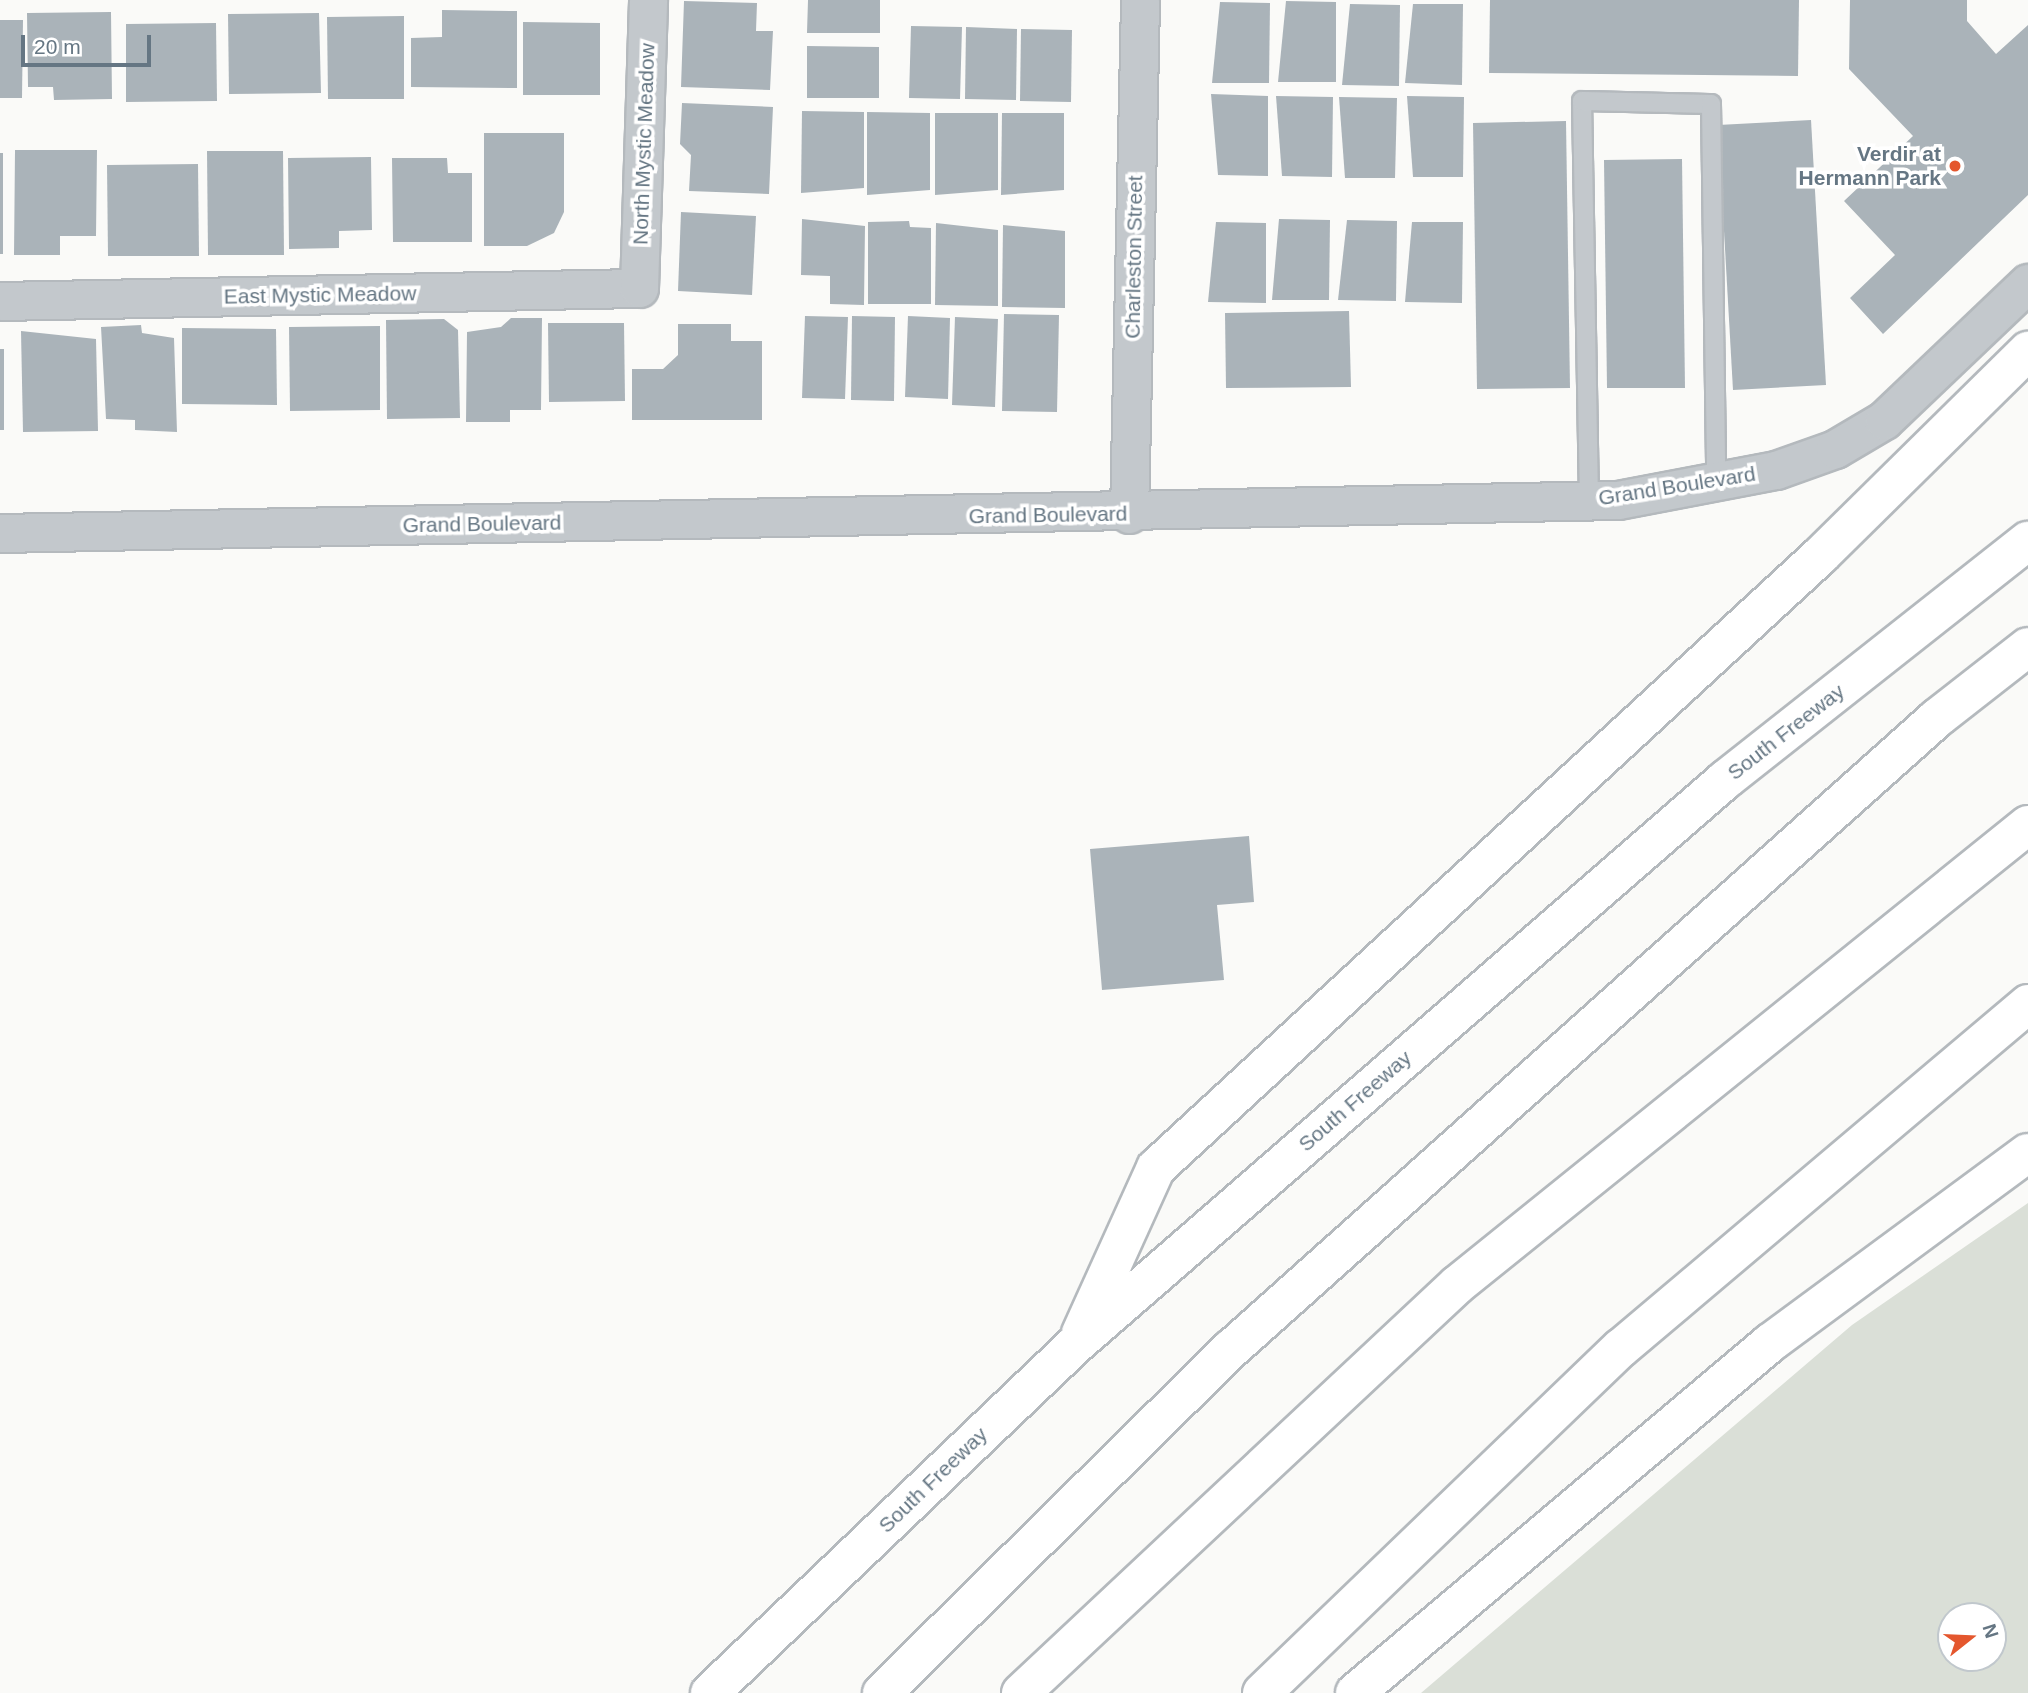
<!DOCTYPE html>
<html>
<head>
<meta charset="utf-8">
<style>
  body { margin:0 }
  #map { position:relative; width:2028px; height:1693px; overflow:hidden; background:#fafaf8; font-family:Arial,sans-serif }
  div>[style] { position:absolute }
  .green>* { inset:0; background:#dadfd7 }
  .building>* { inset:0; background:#aab3b9 }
  .roads { filter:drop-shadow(2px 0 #b4b9bd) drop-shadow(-2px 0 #b4b9bd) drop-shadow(0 2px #b4b9bd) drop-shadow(0 -2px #b4b9bd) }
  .lane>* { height:18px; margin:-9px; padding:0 9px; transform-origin:9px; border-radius:9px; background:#c3c8cc }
  .street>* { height:37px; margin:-18.5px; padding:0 18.5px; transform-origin:18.5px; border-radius:18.5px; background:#c3c8cc }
  .highway>* { height:38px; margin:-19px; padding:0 19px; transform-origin:19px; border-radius:19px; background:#fff }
  .dots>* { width:19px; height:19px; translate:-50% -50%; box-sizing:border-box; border:4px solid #fff; border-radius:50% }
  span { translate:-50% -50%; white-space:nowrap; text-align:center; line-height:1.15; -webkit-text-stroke:7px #fff; paint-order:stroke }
  .street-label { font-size:21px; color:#657683 }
  .poi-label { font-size:21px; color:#657683; font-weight:700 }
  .right { translate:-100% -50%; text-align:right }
  .north { position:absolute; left:1937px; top:1602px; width:70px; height:70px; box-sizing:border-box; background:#fff; border:2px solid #c1c8cd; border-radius:50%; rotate:72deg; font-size:19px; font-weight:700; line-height:28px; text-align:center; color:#657683 }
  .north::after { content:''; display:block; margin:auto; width:24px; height:32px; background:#e4572e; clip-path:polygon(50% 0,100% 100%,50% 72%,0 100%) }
  .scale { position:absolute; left:21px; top:35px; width:130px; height:32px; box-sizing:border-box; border:4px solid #657683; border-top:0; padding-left:9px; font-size:21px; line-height:24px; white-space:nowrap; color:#657683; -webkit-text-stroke:5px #fff; paint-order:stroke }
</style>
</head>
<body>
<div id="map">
  <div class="green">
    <i style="clip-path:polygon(evenodd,2028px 1203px,2028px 1693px,1421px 1693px,1852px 1325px,2028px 1203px,1951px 1616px,1993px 1616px,1993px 1658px,1951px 1658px,1951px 1616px)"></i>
  </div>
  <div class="building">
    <i style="clip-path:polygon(808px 0,880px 0,880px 33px,807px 33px)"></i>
    <i style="clip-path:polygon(1490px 0,1799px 0,1798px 76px,1489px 73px)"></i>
    <i style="clip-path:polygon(1850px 0,1967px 0,1967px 21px,1996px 54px,2028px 25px,2028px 195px,1883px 334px,1850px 298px,1895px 255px,1844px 201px,1913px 136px,1849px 69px)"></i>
    <i style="clip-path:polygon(684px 1px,757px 3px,756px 31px,773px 31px,770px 90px,681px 87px)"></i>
    <i style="clip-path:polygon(1286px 1px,1336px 2px,1336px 82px,1278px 82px)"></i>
    <i style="clip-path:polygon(1220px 2px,1270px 3px,1269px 83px,1212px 83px)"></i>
    <i style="clip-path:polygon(1350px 4px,1400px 5px,1399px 86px,1342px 85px)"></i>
    <i style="clip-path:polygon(1413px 4px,1463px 4px,1462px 85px,1405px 83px)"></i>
    <i style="clip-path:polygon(442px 10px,517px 11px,517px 88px,411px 87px,411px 38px,442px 37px)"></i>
    <i style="clip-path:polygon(111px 12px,112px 99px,54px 100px,53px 87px,28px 87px,27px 13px)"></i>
    <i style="clip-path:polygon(319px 13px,321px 93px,229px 94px,228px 14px)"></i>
    <i style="clip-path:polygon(404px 16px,404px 99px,328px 99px,327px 17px)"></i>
    <i style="clip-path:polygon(0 20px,23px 20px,22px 98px,0 98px)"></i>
    <i style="clip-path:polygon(523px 22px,600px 23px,600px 95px,523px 95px)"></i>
    <i style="clip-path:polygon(216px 23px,217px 101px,126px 102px,126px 24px)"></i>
    <i style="clip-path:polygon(911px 26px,962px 27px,960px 99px,909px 98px)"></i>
    <i style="clip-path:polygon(966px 27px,1017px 29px,1016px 100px,965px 99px)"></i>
    <i style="clip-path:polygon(1021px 29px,1072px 30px,1071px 102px,1020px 101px)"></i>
    <i style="clip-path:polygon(807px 46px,879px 47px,879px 98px,807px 98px)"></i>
    <i style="clip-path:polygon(1211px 94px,1268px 96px,1268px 176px,1218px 175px)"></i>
    <i style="clip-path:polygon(1276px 96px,1333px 97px,1332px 177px,1282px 176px)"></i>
    <i style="clip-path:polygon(1407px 96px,1464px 97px,1463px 177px,1413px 177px)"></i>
    <i style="clip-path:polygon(1339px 97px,1397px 98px,1395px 178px,1345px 178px)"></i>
    <i style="clip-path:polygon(682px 103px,773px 107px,769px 194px,689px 191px,691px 155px,680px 144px)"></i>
    <i style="clip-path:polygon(802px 111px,864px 112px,864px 188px,801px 193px)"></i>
    <i style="clip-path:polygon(867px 112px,930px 113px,930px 190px,867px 195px)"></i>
    <i style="clip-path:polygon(935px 113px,998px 113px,998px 190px,935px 195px)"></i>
    <i style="clip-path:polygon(1002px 113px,1064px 113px,1064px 190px,1001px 195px)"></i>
    <i style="clip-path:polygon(1811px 120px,1826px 385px,1733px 390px,1718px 125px)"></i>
    <i style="clip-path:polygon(1566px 121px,1570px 388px,1477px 389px,1473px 123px)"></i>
    <i style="clip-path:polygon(484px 133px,564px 133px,564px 212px,554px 233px,527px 246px,484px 246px)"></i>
    <i style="clip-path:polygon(15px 150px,97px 150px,96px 236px,60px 236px,60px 255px,14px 255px)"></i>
    <i style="clip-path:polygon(207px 151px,283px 151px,284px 255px,208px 255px)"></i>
    <i style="clip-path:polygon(0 153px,3px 153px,3px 254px,0 254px)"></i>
    <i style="clip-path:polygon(371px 157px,372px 230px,339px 231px,339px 248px,289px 249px,288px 158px)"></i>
    <i style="clip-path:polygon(392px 158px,447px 158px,448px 173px,472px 173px,472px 242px,393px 242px)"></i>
    <i style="clip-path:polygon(1682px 159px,1685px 388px,1607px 388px,1604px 160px)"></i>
    <i style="clip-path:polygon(198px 164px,199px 256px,108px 256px,107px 165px)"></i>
    <i style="clip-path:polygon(681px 212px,756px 216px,752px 295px,678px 291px)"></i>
    <i style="clip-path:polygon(802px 219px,865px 226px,864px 305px,830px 304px,830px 276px,801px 275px)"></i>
    <i style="clip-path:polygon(1279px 219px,1330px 220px,1329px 300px,1272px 300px)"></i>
    <i style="clip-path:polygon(1347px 220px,1397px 221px,1396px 301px,1338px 300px)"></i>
    <i style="clip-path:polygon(909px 221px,910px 227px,931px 228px,931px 304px,868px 304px,868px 222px)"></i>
    <i style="clip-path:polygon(1216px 222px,1266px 223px,1266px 303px,1208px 302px)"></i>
    <i style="clip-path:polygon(1412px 222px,1463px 222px,1462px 303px,1405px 302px)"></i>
    <i style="clip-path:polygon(936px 223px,998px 230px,998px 306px,935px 305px)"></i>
    <i style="clip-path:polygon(1003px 225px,1065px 231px,1065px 308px,1002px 307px)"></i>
    <i style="clip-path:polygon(1349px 311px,1351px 387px,1226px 388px,1225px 313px)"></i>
    <i style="clip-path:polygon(1004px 314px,1059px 315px,1057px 412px,1002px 411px)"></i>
    <i style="clip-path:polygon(805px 316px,848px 317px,845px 399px,802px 398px)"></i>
    <i style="clip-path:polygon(852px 316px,895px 317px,894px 401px,851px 400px)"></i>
    <i style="clip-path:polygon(908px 316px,950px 318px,948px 399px,905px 397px)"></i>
    <i style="clip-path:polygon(955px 317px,998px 319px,995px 407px,952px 405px)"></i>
    <i style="clip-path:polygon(511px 318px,542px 318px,541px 410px,510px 410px,510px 422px,466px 422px,467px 332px,501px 327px)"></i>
    <i style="clip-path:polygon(444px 319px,458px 330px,460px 418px,387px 419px,386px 320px)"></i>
    <i style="clip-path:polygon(548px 323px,624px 323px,625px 401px,549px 402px)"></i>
    <i style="clip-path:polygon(678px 324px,731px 324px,731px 341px,762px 341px,762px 420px,632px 420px,632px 369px,663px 369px,678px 355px)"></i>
    <i style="clip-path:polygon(141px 325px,142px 333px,174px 338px,177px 432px,135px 430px,135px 420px,106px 419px,101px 327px)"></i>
    <i style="clip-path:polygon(380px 326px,380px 410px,290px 411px,289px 327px)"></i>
    <i style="clip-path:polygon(182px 328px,276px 329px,277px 405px,182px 404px)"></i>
    <i style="clip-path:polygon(21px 331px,96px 339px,98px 431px,23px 432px)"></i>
    <i style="clip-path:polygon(0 349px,4px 349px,4px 430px,0 430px)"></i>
    <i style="clip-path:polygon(1249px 836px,1254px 902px,1217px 905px,1224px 980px,1102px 990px,1090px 849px)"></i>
  </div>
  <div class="roads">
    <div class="lane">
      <i style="left:1589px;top:500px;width:399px;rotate:-91deg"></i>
      <i style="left:1582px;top:101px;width:129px;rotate:1.3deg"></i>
      <i style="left:1711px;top:104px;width:378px;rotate:89.2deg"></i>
    </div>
    <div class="street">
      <i style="left:0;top:301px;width:639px;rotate:-1.17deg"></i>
      <i style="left:639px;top:288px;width:288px;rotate:-88.2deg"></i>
      <i style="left:1129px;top:514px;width:514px;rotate:-88.77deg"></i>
      <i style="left:0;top:533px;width:1618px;rotate:-1.17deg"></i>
      <i style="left:1618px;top:500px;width:161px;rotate:-10.8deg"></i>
      <i style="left:1776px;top:470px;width:63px;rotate:-19.6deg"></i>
      <i style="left:1835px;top:449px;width:57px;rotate:-30.6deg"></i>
      <i style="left:1884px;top:420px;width:199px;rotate:-43.6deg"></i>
    </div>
    <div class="highway">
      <i style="left:1081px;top:1333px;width:181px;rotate:-65.6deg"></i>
      <i style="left:1156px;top:1168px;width:904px;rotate:-42.67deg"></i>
      <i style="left:1821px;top:555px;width:291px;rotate:-44.6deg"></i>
      <i style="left:710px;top:1693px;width:506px;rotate:-43.64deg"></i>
      <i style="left:1076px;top:1344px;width:860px;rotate:-40.99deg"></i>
      <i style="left:1725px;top:780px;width:386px;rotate:-38.3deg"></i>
      <i style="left:882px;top:1693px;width:489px;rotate:-44.6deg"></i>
      <i style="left:1230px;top:1350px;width:948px;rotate:-41.79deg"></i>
      <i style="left:1937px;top:718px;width:115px;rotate:-38deg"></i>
      <i style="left:1021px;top:1693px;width:597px;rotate:-43.1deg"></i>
      <i style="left:1457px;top:1285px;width:733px;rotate:-38.86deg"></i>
      <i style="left:1262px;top:1693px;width:498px;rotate:-43.9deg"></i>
      <i style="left:1621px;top:1348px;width:533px;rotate:-40.2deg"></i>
      <i style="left:1355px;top:1693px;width:543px;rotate:-40.14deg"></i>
      <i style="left:1770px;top:1343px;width:320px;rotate:-36.4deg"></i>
    </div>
  </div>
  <div class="dots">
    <i style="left:1955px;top:166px;background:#e4572e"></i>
  </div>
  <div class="street-label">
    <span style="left:644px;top:144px;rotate:-88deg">North Mystic Meadow</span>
    <span style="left:1134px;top:257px;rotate:-89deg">Charleston Street</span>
    <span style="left:320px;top:295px;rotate:-1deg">East Mystic Meadow</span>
    <span style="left:1677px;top:486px;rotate:-9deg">Grand Boulevard</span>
    <span style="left:1048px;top:515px;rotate:-1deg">Grand Boulevard</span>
    <span style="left:482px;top:524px;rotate:-1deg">Grand Boulevard</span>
    <span style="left:1786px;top:732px;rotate:-38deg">South Freeway</span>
    <span style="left:1355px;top:1101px;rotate:-41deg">South Freeway</span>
    <span style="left:933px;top:1480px;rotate:-44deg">South Freeway</span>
  </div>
  <div class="poi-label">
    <span class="right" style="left:1941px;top:166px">Verdir at<br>Hermann Park</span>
  </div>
  <div class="north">N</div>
  <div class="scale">20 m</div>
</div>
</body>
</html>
